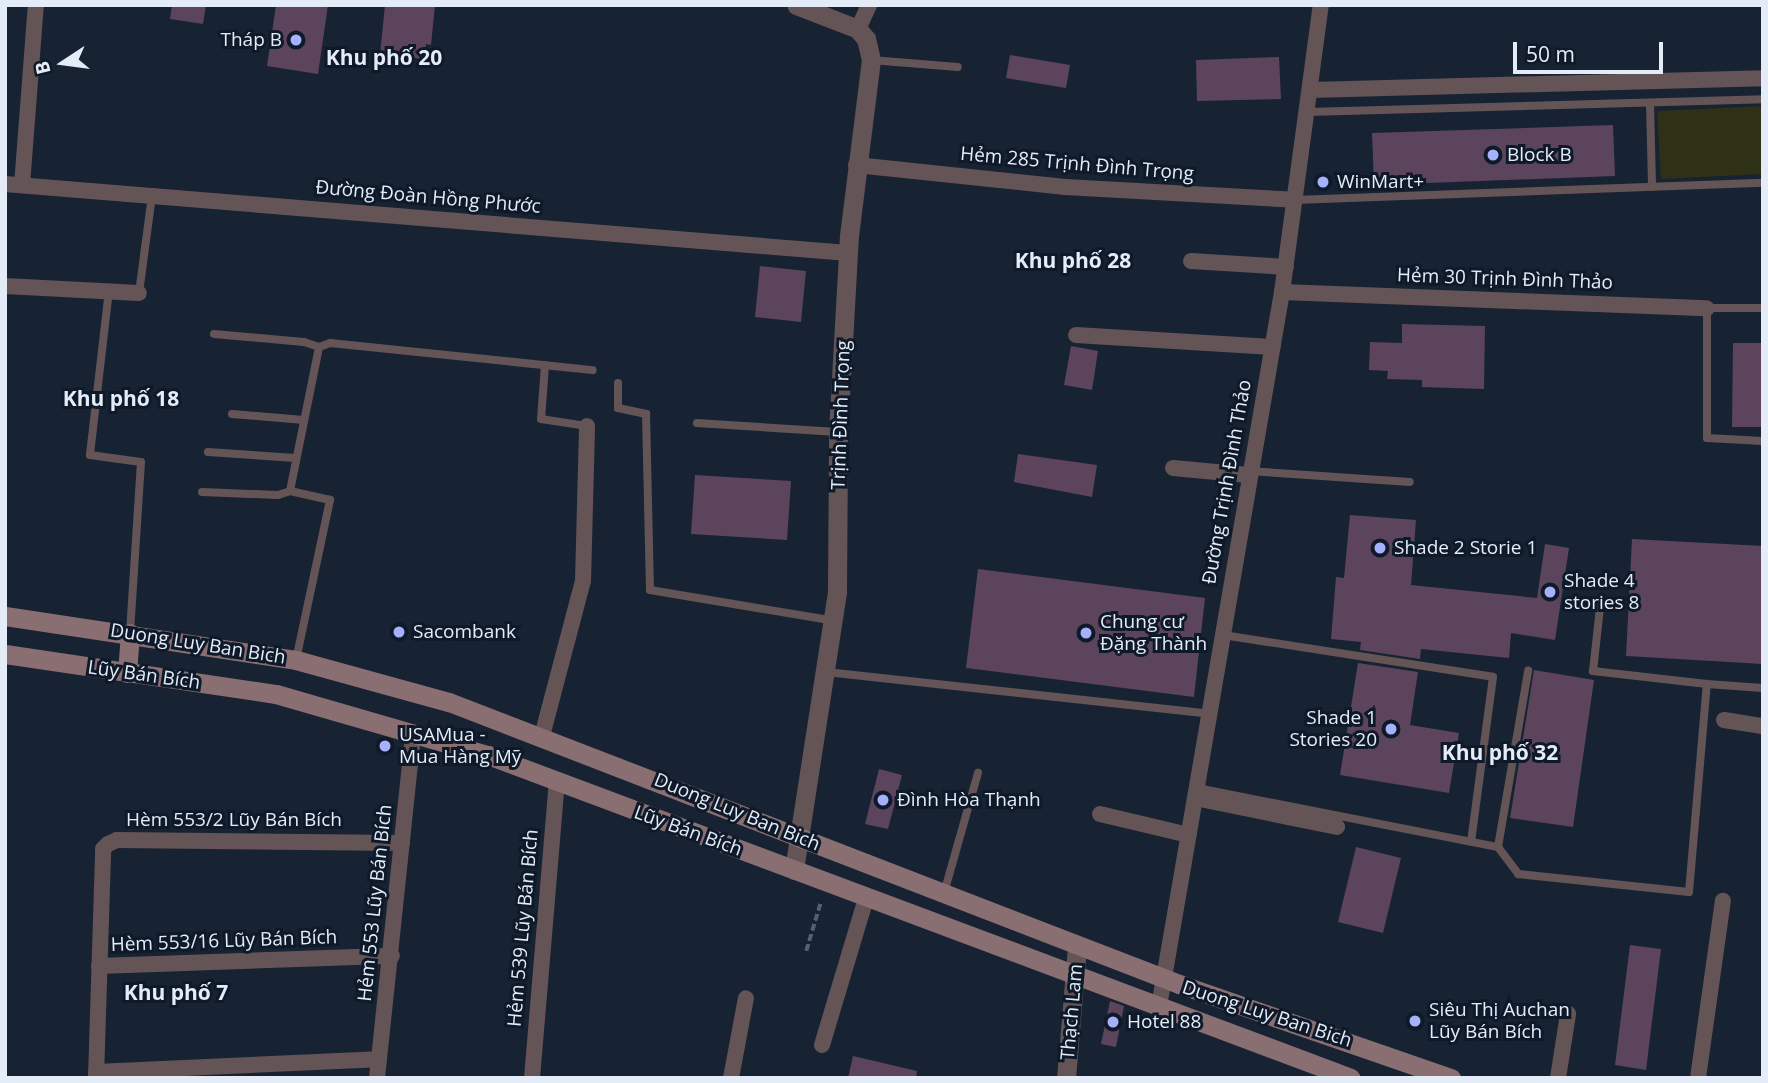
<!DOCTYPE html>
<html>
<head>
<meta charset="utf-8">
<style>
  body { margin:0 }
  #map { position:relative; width:1768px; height:1083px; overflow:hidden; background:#172333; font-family:"Open Sans",sans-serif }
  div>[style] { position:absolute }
  .green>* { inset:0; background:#2e3116 }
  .building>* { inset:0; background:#5c445d }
  .path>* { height:3.5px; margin-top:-1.75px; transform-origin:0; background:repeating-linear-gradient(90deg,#55606e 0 7px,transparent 0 10.5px) }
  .service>* { height:8px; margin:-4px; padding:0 4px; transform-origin:4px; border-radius:4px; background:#655455 }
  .minor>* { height:16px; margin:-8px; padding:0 8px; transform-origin:8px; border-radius:8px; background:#655455 }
  .tertiary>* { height:19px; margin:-9.5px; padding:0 9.5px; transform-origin:9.5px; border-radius:9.5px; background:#655455 }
  .secondary>* { height:19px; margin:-9.5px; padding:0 9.5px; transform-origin:9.5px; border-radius:9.5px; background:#8a6f72 }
  .dots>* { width:19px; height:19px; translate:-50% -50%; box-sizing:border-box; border:4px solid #0e1929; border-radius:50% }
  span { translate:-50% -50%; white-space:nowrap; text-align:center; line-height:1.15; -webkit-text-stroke:6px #0e1929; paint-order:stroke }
  .poi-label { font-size:19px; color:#e4ecf7 }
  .right { translate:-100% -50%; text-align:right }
  .left { translate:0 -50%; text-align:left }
  .street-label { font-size:19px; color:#e4ecf7 }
  .neighbourhood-label { font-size:21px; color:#e4ecf7; font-weight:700 }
  .frame { position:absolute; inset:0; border:7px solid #e4ecf7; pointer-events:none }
  .north { position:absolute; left:28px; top:28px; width:70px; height:70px; -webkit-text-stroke:5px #0e1929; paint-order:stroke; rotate:257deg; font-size:19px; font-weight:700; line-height:28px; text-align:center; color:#e4ecf7 }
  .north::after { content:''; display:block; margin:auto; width:24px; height:32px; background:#e4ecf7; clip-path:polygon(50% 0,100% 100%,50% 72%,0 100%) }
  .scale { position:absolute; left:1513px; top:42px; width:150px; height:32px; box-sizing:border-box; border:4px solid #e4ecf7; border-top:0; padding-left:9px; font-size:21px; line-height:24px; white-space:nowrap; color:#e4ecf7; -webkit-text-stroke:5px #0e1929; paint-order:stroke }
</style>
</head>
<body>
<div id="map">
  <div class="green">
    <i style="clip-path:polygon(1763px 106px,1763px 174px,1661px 179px,1657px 111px)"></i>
  </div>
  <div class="building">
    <i style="clip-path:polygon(172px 5px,206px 5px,203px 24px,170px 19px)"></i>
    <i style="clip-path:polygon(276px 5px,328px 5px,318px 74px,267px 66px)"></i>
    <i style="clip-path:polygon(385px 5px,435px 5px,431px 45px,426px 44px,424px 59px,380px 54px)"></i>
    <i style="clip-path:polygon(1010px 55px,1070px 65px,1066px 88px,1006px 78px)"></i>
    <i style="clip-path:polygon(1279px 57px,1281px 99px,1197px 101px,1196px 60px)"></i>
    <i style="clip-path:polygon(1613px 125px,1615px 176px,1374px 185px,1372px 133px)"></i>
    <i style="clip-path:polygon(760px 266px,806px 271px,801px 322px,755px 317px)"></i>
    <i style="clip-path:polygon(1402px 324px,1485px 326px,1484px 389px,1422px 387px,1422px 380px,1387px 379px,1388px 371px,1369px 370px,1370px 342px,1402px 343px)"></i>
    <i style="clip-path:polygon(1733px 343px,1763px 343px,1763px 427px,1732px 427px)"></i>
    <i style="clip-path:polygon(1071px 346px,1098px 351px,1092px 390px,1064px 385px)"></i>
    <i style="clip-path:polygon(1018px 454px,1097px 465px,1092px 497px,1014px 482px)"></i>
    <i style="clip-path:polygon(695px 475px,791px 481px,787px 540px,691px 534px)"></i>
    <i style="clip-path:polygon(1350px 515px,1416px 520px,1411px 585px,1537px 598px,1545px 544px,1569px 548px,1555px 640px,1511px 633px,1509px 658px,1421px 649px,1420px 659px,1360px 650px,1361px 642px,1331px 639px,1336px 577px,1344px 578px)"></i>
    <i style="clip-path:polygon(1632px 539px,1763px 546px,1763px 664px,1626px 656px)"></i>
    <i style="clip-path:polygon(978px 569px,1205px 598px,1194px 697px,966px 668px)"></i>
    <i style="clip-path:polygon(1358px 663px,1418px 672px,1410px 725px,1459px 733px,1449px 793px,1340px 775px)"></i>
    <i style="clip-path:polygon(1534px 670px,1594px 680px,1573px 827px,1510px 818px)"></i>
    <i style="clip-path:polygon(879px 769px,902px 775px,888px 829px,865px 824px)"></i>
    <i style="clip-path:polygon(1356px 847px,1401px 858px,1383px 933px,1338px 922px)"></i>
    <i style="clip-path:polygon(1630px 945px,1661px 949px,1646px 1070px,1615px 1065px)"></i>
    <i style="clip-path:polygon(1110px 1001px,1124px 1006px,1116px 1047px,1101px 1044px)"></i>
    <i style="clip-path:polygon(853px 1056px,917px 1071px,916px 1078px,848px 1078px)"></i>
  </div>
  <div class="path">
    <i style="left:806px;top:951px;width:52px;rotate:-73.3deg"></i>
  </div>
  <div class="service">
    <i style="left:871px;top:60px;width:87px;rotate:4.6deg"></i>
    <i style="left:1650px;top:103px;width:84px;rotate:88.6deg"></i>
    <i style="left:1308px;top:112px;width:455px;rotate:-1.6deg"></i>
    <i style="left:1295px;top:200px;width:468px;rotate:-2.1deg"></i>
    <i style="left:109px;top:290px;width:166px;rotate:96.6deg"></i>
    <i style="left:90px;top:455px;width:51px;rotate:7.8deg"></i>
    <i style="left:141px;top:462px;width:171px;rotate:93.7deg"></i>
    <i style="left:139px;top:293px;width:98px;rotate:-82.4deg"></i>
    <i style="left:1763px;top:308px;width:56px;rotate:180deg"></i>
    <i style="left:1707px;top:308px;width:130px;rotate:90deg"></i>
    <i style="left:1707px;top:438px;width:56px;rotate:3.1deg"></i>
    <i style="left:214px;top:334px;width:90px;rotate:5.1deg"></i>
    <i style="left:304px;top:342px;width:16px;rotate:18deg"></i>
    <i style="left:319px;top:347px;width:12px;rotate:-20deg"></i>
    <i style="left:330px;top:343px;width:264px;rotate:5.9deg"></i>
    <i style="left:545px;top:365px;width:54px;rotate:94.2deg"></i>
    <i style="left:541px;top:419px;width:47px;rotate:8.7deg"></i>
    <i style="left:618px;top:383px;width:25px;rotate:90deg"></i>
    <i style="left:618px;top:408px;width:29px;rotate:12deg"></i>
    <i style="left:646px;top:414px;width:176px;rotate:88.7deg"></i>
    <i style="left:650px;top:590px;width:182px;rotate:9.5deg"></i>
    <i style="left:232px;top:414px;width:72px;rotate:4.8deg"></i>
    <i style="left:697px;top:423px;width:141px;rotate:3.7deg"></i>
    <i style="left:208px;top:452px;width:88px;rotate:3.9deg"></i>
    <i style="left:1249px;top:471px;width:161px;rotate:3.9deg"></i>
    <i style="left:202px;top:492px;width:76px;rotate:2.3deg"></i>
    <i style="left:278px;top:495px;width:13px;rotate:-18deg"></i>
    <i style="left:1223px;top:635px;width:273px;rotate:8.8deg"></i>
    <i style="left:1493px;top:677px;width:166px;rotate:97.6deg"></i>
    <i style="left:296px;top:660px;width:164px;rotate:-78deg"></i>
    <i style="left:330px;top:500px;width:41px;rotate:-167.3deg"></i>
    <i style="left:290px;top:491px;width:147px;rotate:-78.6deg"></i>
    <i style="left:826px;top:672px;width:386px;rotate:6.2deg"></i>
    <i style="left:1707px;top:684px;width:56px;rotate:4.1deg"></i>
    <i style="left:1197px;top:788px;width:307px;rotate:11.1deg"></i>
    <i style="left:1498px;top:847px;width:179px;rotate:-80.3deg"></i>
    <i style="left:1498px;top:847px;width:34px;rotate:53deg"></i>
    <i style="left:1518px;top:874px;width:172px;rotate:6deg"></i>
    <i style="left:1689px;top:892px;width:209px;rotate:-85.1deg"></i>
    <i style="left:1707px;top:684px;width:115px;rotate:-173.5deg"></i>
    <i style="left:1593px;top:671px;width:72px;rotate:-83.7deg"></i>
    <i style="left:944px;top:893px;width:125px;rotate:-74.2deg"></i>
  </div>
  <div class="minor">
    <i style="left:858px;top:29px;width:26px;rotate:-65deg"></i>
    <i style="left:1311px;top:90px;width:452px;rotate:-1.5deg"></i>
    <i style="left:856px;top:165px;width:210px;rotate:6deg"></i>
    <i style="left:1065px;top:187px;width:230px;rotate:3.2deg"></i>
    <i style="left:5px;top:184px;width:846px;rotate:4.68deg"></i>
    <i style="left:22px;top:185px;width:181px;rotate:-85.6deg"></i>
    <i style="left:1191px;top:261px;width:95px;rotate:3.6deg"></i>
    <i style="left:5px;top:286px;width:134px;rotate:3deg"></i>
    <i style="left:1282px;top:292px;width:425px;rotate:2.2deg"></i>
    <i style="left:1076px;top:335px;width:197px;rotate:3.5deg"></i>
    <i style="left:1173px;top:468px;width:76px;rotate:5.3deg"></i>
    <i style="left:1724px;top:720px;width:39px;rotate:9deg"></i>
    <i style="left:542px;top:736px;width:160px;rotate:-75.2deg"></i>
    <i style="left:583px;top:581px;width:155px;rotate:-88.5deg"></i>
    <i style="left:1195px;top:798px;width:145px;rotate:11.5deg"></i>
    <i style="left:1100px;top:814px;width:91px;rotate:13.3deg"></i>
    <i style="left:99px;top:966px;width:293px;rotate:-2deg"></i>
    <i style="left:1159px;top:1007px;width:726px;rotate:-80.24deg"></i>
    <i style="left:1282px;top:292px;width:290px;rotate:-82.3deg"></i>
    <i style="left:822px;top:1045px;width:153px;rotate:-73.3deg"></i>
    <i style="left:96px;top:1072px;width:282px;rotate:-2.6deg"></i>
    <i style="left:96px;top:1078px;width:229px;rotate:-88.2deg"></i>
    <i style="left:103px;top:849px;width:7px;rotate:-45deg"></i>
    <i style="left:108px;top:844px;width:10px;rotate:-24deg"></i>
    <i style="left:117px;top:840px;width:285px;rotate:0.6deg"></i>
    <i style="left:377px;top:1078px;width:347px;rotate:-84deg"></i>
    <i style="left:532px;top:1078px;width:296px;rotate:-85.2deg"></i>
    <i style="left:731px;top:1078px;width:81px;rotate:-79.4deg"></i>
    <i style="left:1558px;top:1078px;width:65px;rotate:-81.1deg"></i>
    <i style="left:1698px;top:1078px;width:179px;rotate:-82deg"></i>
  </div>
  <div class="tertiary">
    <i style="left:794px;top:870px;width:282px;rotate:-81.2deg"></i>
    <i style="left:837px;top:591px;width:159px;rotate:-89.6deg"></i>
    <i style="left:838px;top:432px;width:196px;rotate:-86.8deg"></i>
    <i style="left:849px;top:236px;width:177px;rotate:-82.9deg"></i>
    <i style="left:871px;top:60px;width:22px;rotate:-103deg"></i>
    <i style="left:866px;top:39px;width:13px;rotate:-129deg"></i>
    <i style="left:858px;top:29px;width:66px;rotate:-158.8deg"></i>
    <i style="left:1066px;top:1078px;width:132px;rotate:-85.2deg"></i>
  </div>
  <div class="secondary">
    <i style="left:5px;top:616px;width:294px;rotate:8.6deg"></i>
    <i style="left:296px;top:660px;width:159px;rotate:15.4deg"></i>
    <i style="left:449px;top:702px;width:783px;rotate:21.12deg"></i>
    <i style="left:1179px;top:984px;width:288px;rotate:19.1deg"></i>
    <i style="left:5px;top:654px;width:274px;rotate:8.4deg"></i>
    <i style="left:276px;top:694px;width:221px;rotate:16.1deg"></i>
    <i style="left:488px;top:755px;width:921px;rotate:20.52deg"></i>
    <i style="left:127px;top:673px;width:40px;rotate:-85.7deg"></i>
  </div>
  <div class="dots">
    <i style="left:296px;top:40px;background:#a6b1fc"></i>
    <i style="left:1493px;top:155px;background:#a6b1fc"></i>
    <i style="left:1323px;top:182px;background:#a6b1fc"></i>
    <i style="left:1380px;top:548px;background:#a6b1fc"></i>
    <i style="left:1550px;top:592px;background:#a6b1fc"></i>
    <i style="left:399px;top:632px;background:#a6b1fc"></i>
    <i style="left:1086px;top:633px;background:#a6b1fc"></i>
    <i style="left:1391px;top:729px;background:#a6b1fc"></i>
    <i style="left:385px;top:746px;background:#a6b1fc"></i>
    <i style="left:883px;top:800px;background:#a6b1fc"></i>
    <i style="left:1415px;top:1021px;background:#a6b1fc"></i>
    <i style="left:1113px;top:1022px;background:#a6b1fc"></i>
  </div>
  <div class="poi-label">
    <span class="right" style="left:282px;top:40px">Tháp B</span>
    <span class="left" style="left:1507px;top:155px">Block B</span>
    <span class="left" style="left:1337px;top:182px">WinMart+</span>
    <span class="left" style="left:1394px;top:548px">Shade 2 Storie 1</span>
    <span class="left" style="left:1564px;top:592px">Shade 4<br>stories 8</span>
    <span class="left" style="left:1100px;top:633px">Chung cư<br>Đặng Thành</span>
    <span class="left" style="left:413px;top:632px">Sacombank</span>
    <span class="right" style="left:1377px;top:729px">Shade 1<br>Stories 20</span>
    <span class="left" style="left:399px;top:746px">USAMua -<br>Mua Hàng Mỹ</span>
    <span class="left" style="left:897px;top:800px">Đình Hòa Thạnh</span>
    <span class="left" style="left:1429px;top:1021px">Siêu Thị Auchan<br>Lũy Bán Bích</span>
    <span class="left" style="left:1127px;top:1022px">Hotel 88</span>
  </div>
  <div class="street-label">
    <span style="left:1077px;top:164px;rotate:5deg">Hẻm 285 Trịnh Đình Trọng</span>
    <span style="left:428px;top:197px;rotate:5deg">Đường Đoàn Hồng Phước</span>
    <span style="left:1505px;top:279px;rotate:2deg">Hẻm 30 Trịnh Đình Thảo</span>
    <span style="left:841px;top:415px;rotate:-88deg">Trịnh Đình Trọng</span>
    <span style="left:1227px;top:482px;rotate:-80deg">Đường Trịnh Đình Thảo</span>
    <span style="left:198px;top:644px;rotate:9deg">Duong Luy Ban Bich</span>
    <span style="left:144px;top:675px;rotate:8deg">Lũy Bán Bích</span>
    <span style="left:737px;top:812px;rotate:22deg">Duong Luy Ban Bich</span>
    <span style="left:234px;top:820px">Hèm 553/2 Lũy Bán Bích</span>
    <span style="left:688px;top:831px;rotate:20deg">Lũy Bán Bích</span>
    <span style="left:375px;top:903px;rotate:-84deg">Hẻm 553 Lũy Bán Bích</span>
    <span style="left:523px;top:928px;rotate:-85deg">Hẻm 539 Lũy Bán Bích</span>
    <span style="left:224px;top:941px;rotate:-2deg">Hèm 553/16 Lũy Bán Bích</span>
    <span style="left:1072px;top:1012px;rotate:-85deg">Thạch Lam</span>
    <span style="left:1267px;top:1014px;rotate:18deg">Duong Luy Ban Bich</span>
  </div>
  <div class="neighbourhood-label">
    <span style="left:384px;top:57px">Khu phố 20</span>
    <span style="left:1073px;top:260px">Khu phố 28</span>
    <span style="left:121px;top:398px">Khu phố 18</span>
    <span style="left:1500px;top:752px">Khu phố 32</span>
    <span style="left:176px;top:992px">Khu phố 7</span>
  </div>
  <div class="frame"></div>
  <div class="north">B</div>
  <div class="scale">50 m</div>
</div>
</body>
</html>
